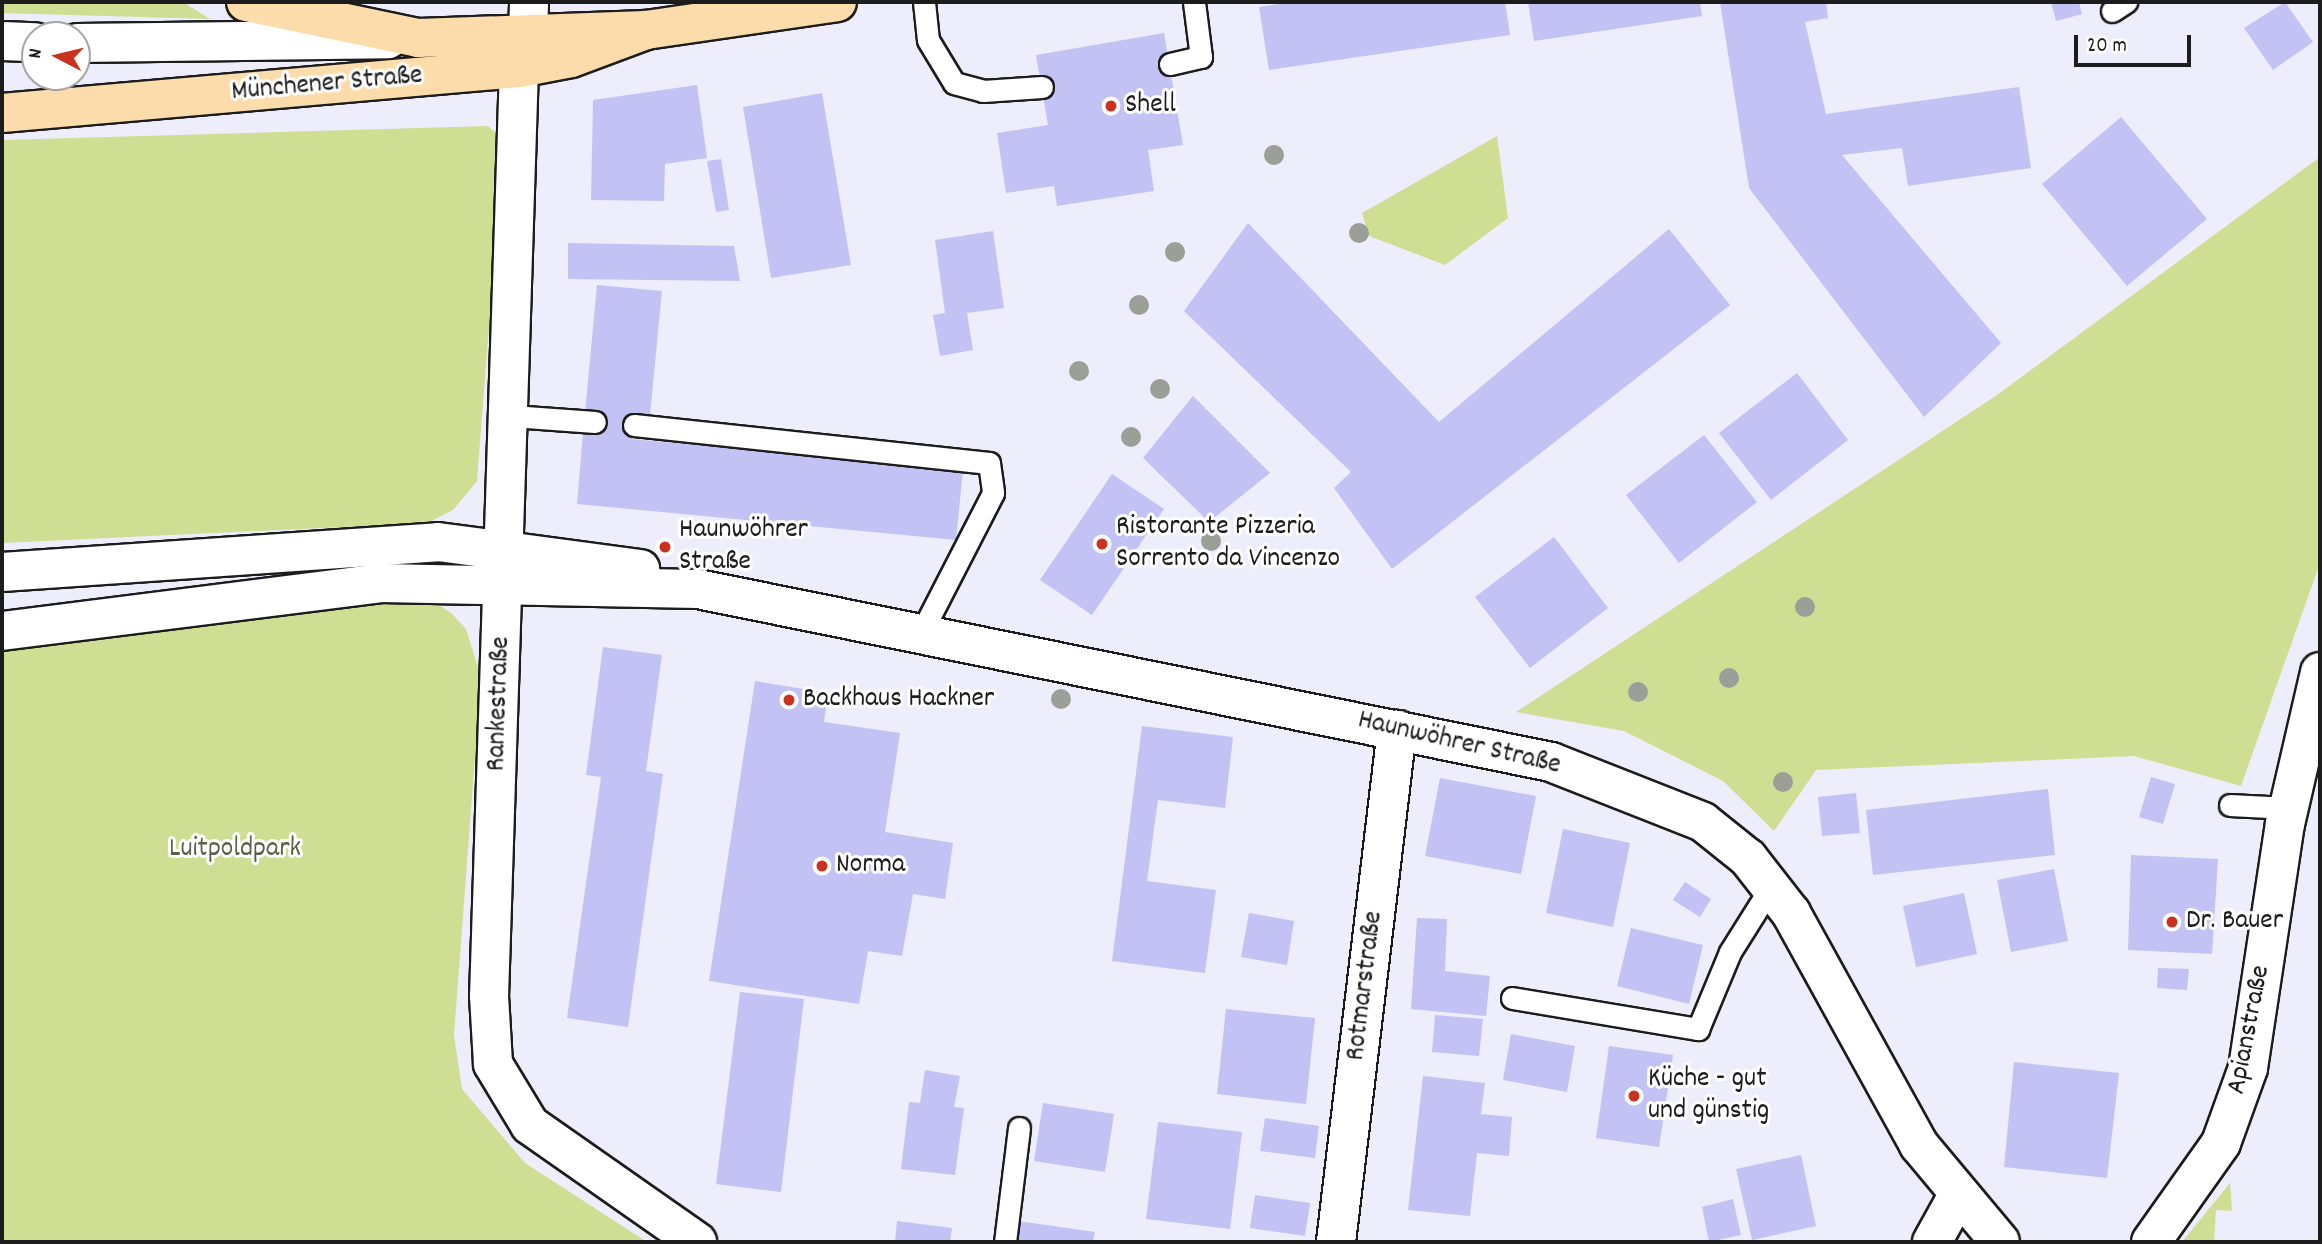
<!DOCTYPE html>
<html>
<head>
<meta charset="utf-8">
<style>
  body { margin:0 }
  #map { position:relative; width:2322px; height:1244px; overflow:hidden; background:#ededfc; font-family:Dekko,sans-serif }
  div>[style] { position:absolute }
  .green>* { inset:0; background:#cede92 }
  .building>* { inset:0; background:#c2c2f4 }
  .roads { filter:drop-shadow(2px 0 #1c1c1c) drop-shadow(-2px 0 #1c1c1c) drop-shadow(0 2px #1c1c1c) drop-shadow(0 -2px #1c1c1c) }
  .service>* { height:21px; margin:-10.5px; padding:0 10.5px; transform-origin:10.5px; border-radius:10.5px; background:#fff }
  .minor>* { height:38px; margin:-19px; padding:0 19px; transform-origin:19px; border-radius:19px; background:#fff }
  .tertiary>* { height:38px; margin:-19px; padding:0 19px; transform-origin:19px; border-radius:19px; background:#fff }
  .secondary>* { height:38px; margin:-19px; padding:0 19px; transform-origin:19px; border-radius:19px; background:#fff }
  .primary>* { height:38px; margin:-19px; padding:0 19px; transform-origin:19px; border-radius:19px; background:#fddcac }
  .trees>* { width:20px; height:20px; margin:-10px; border-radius:50%; background:#9c9f97 }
  .dots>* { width:19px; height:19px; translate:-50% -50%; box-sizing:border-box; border:4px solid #fff; border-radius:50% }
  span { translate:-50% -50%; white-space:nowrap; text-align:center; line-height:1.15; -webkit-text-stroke:6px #fff; paint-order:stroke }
  .street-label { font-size:28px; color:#1c1c1c }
  .poi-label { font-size:28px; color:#1c1c1c }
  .left { translate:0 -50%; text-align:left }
  .park-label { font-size:28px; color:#5a6045 }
  .frame { position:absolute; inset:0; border:4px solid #1c1c1c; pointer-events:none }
  .north { position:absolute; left:21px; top:21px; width:70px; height:70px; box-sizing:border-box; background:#fff; border:2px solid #a4a4a4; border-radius:50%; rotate:277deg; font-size:19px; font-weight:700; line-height:28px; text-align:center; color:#1c1c1c }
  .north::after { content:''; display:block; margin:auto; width:24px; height:32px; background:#c8321e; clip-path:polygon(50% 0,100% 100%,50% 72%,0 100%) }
  .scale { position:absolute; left:2074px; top:35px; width:117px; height:32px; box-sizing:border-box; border:4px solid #1c1c1c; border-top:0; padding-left:9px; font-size:21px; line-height:24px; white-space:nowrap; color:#1c1c1c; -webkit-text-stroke:5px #fff; paint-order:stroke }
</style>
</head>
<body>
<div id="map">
  <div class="green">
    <i style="clip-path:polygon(2px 2px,183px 2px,210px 19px,2px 13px)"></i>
    <i style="clip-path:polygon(488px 126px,501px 137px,502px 159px,477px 481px,453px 510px,427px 523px,2px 543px,2px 140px)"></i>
    <i style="clip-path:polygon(1497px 136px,1508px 218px,1445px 265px,1369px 236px,1362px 213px)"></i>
    <i style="clip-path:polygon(2320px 157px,2320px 563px,2241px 786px,2134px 756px,1816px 770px,1774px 831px,1723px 781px,1624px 731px,1516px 712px,1997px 395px)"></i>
    <i style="clip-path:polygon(384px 596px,431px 600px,451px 613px,466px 629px,481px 677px,454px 1035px,462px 1089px,525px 1163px,647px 1242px,2px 1242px,2px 650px,248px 609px)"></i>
    <i style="clip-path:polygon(2230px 1183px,2232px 1211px,2216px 1210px,2214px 1242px,2182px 1242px)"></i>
  </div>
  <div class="building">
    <i style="clip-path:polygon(1293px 2px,1505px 2px,1510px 35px,1269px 70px,1259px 7px)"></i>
    <i style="clip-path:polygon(1528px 2px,1700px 2px,1702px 16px,1534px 41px)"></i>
    <i style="clip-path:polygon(1720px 2px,1826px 2px,1828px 18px,1805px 22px,1826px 114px,2019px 87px,2031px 168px,1908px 186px,1902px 148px,1842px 155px,2001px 343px,1924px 417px,1749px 188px)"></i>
    <i style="clip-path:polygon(2051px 2px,2079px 2px,2082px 14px,2056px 21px)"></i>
    <i style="clip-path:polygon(2285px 2px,2313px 42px,2273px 70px,2244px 28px)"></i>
    <i style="clip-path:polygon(1164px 33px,1183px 145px,1148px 150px,1154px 191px,1057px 206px,1054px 186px,1006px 193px,997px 133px,1048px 125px,1036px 55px)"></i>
    <i style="clip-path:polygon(697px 85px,707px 158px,665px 164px,664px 201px,591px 200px,593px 100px)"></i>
    <i style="clip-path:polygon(822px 93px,851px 265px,771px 278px,743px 107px)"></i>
    <i style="clip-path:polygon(2121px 117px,2207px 219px,2127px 286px,2042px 184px)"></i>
    <i style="clip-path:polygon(721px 159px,729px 210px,716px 212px,707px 161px)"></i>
    <i style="clip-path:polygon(1248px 223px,1439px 422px,1669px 229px,1730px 305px,1392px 569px,1334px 488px,1351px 472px,1184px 311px)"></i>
    <i style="clip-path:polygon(993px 231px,1004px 308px,967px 313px,973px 350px,940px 356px,933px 315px,945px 313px,935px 240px)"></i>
    <i style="clip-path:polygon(568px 243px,734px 246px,740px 281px,568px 279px)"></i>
    <i style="clip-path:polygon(597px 285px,662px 291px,650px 415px,635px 414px,632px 439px,963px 470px,956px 540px,577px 504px,583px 433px,594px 433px,595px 422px,585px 413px)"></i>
    <i style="clip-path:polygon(1797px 373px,1848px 440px,1771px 500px,1719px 433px)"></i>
    <i style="clip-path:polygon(1193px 396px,1270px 473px,1209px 522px,1143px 458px)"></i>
    <i style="clip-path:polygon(1704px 435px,1757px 502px,1679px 563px,1626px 495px)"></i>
    <i style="clip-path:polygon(1112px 474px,1164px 509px,1092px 615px,1040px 580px)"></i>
    <i style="clip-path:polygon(1554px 537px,1608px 608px,1530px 668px,1475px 597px)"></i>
    <i style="clip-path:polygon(603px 647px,662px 655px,646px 771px,663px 774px,628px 1027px,567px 1018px,601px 777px,586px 775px)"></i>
    <i style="clip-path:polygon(755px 681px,828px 693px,824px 722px,900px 733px,885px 832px,953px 843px,945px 899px,913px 894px,902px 956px,868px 951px,859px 1004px,709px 981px)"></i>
    <i style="clip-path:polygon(1142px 726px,1233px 737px,1225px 808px,1158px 800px,1147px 881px,1216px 890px,1205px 973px,1112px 961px)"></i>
    <i style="clip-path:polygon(2151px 777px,2175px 784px,2163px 824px,2139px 817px)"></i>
    <i style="clip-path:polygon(1440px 778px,1536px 796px,1521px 874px,1425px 856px)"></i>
    <i style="clip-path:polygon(2048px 789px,2055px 855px,1873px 875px,1866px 810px)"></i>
    <i style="clip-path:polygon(1856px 793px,1860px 833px,1822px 836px,1818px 797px)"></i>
    <i style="clip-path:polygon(1563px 829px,1630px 843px,1613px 927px,1546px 913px)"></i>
    <i style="clip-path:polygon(2131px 855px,2218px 859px,2212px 954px,2128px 950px)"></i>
    <i style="clip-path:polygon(2054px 869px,2068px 941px,2011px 952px,1997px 880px)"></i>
    <i style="clip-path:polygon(1685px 882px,1711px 899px,1700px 917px,1673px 900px)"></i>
    <i style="clip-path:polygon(1964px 893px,1977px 954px,1916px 967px,1903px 906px)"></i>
    <i style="clip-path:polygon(1249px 913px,1294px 921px,1287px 965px,1241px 957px)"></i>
    <i style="clip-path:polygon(1417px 918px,1447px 919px,1445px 971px,1490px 976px,1486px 1016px,1411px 1009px)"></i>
    <i style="clip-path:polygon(1631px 928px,1703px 945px,1689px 1004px,1617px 986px)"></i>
    <i style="clip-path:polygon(2158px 968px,2189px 969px,2187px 990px,2157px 988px)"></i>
    <i style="clip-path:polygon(740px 992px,804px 999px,781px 1192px,716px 1184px)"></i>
    <i style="clip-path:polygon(1226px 1009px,1315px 1018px,1306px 1104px,1217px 1094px)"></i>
    <i style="clip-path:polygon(1435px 1015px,1483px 1019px,1479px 1056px,1432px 1052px)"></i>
    <i style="clip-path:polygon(1511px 1034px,1575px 1046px,1567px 1092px,1503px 1080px)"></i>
    <i style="clip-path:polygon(1609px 1046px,1673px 1055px,1659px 1147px,1596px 1138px)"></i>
    <i style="clip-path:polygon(2014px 1062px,2119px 1073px,2107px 1178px,2004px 1167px)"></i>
    <i style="clip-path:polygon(925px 1070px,960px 1076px,954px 1107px,964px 1108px,955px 1175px,901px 1169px,909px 1102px,920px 1103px)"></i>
    <i style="clip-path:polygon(1423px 1076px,1485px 1083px,1481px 1114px,1512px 1117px,1509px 1156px,1477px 1153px,1470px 1216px,1408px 1210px)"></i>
    <i style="clip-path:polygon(1043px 1103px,1114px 1114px,1105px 1172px,1034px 1161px)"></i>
    <i style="clip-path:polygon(1265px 1118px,1319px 1126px,1315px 1158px,1260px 1151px)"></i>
    <i style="clip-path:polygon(1158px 1122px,1242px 1132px,1230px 1229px,1146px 1219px)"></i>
    <i style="clip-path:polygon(1801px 1155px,1816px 1226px,1752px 1240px,1736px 1169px)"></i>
    <i style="clip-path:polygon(1255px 1195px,1310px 1203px,1305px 1236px,1250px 1228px)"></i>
    <i style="clip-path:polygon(1733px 1199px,1741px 1235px,1709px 1242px,1702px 1207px)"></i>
    <i style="clip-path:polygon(897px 1221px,952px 1228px,950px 1242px,895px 1242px)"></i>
    <i style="clip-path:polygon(1018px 1221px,1095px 1232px,1093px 1242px,1016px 1242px)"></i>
  </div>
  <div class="roads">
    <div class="service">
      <i style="left:924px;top:2px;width:38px;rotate:84deg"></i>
      <i style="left:928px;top:40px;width:50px;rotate:58.8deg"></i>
      <i style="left:954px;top:83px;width:30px;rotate:15deg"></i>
      <i style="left:983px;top:91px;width:59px;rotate:-3.9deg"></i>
      <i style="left:2112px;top:11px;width:17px;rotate:-33deg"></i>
      <i style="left:1170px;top:64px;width:32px;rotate:-13deg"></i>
      <i style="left:1201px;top:57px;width:55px;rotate:-97.3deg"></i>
      <i style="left:512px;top:416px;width:83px;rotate:4.1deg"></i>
      <i style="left:634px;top:425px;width:357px;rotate:6.1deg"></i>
      <i style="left:989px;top:463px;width:30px;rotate:82deg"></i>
      <i style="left:993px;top:493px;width:155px;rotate:117.2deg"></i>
      <i style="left:2230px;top:805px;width:58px;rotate:3deg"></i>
      <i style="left:1512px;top:998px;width:189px;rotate:9.5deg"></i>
      <i style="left:1698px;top:1029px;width:83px;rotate:-67.4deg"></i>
      <i style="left:1730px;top:952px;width:77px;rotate:-57.8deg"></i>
      <i style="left:1005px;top:1242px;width:115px;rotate:-83deg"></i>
    </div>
    <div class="minor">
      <i style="left:528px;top:33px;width:31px;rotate:-88deg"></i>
      <i style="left:519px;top:68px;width:928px;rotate:91.85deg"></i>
      <i style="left:489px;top:996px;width:68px;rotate:86.6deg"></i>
      <i style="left:493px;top:1064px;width:71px;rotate:58.8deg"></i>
      <i style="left:530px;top:1125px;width:204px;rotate:35deg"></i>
      <i style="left:1336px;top:1242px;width:516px;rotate:-83.21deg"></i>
      <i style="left:1932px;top:1242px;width:54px;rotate:-61deg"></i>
      <i style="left:2151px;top:1242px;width:121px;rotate:-54.7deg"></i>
      <i style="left:2221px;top:1143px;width:80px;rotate:-70.2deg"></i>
      <i style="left:2248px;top:1068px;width:247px;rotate:-81.4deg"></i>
      <i style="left:2285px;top:824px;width:156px;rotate:-77deg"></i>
    </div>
    <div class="tertiary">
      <i style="left:2px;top:572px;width:437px;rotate:-3.9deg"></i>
      <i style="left:438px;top:542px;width:204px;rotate:7.6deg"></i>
      <i style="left:2px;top:631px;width:382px;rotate:-7.2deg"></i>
      <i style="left:381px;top:583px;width:317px;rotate:1.1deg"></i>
      <i style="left:698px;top:589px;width:870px;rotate:11.46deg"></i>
      <i style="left:1551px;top:762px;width:163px;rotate:21.5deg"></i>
      <i style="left:1703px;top:822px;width:58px;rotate:38.7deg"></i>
      <i style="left:1748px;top:858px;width:70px;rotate:52deg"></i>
      <i style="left:1791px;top:913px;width:265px;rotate:61.1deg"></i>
      <i style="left:1919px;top:1145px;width:126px;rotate:50.1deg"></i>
    </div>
    <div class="secondary">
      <i style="left:2px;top:41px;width:33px;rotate:2deg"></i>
      <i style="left:77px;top:43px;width:311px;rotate:-0.7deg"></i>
    </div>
    <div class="primary">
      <i style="left:246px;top:2px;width:176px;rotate:11.8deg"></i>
      <i style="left:418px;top:38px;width:228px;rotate:-2deg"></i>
      <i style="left:646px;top:30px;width:193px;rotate:-8.3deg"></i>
      <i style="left:2px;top:113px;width:519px;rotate:-4.97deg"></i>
      <i style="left:519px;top:68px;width:53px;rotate:-10.9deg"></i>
      <i style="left:571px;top:58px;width:80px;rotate:-20.5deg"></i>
    </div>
  </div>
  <div class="trees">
    <i style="left:1274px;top:155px"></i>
    <i style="left:1359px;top:233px"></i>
    <i style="left:1175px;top:252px"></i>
    <i style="left:1139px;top:305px"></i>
    <i style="left:1079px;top:371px"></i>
    <i style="left:1160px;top:389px"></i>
    <i style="left:1131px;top:437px"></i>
    <i style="left:1211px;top:541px"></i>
    <i style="left:1805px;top:607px"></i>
    <i style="left:1729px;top:678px"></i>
    <i style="left:1638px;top:692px"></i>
    <i style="left:1061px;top:699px"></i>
    <i style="left:1783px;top:782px"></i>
  </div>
  <div class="dots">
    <i style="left:1111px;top:106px;background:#c8321e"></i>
    <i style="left:1102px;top:544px;background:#c8321e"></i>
    <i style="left:665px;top:547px;background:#c8321e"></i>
    <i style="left:789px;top:700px;background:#c8321e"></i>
    <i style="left:822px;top:866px;background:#c8321e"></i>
    <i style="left:2172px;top:922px;background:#c8321e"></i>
    <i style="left:1634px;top:1096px;background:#c8321e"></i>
  </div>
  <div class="street-label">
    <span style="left:327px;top:85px;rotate:-5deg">Münchener Straße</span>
    <span style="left:500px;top:704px;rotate:-88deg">Rankestraße</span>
    <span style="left:1459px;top:744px;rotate:13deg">Haunwöhrer Straße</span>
    <span style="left:1366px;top:986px;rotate:-83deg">Rotmarstraße</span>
    <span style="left:2250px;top:1030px;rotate:-79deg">Apianstraße</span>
  </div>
  <div class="poi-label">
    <span class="left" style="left:1125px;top:106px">Shell</span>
    <span class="left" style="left:1116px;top:544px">Ristorante Pizzeria<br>Sorrento da Vincenzo</span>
    <span class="left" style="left:679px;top:547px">Haunwöhrer<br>Straße</span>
    <span class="left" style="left:803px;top:700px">Backhaus Hackner</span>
    <span class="left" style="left:836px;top:866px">Norma</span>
    <span class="left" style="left:2186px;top:922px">Dr. Bauer</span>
    <span class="left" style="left:1648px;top:1096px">Küche - gut<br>und günstig</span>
  </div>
  <div class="park-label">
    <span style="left:235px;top:850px">Luitpoldpark</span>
  </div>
  <div class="frame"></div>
  <div class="north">N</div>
  <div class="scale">20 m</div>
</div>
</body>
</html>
